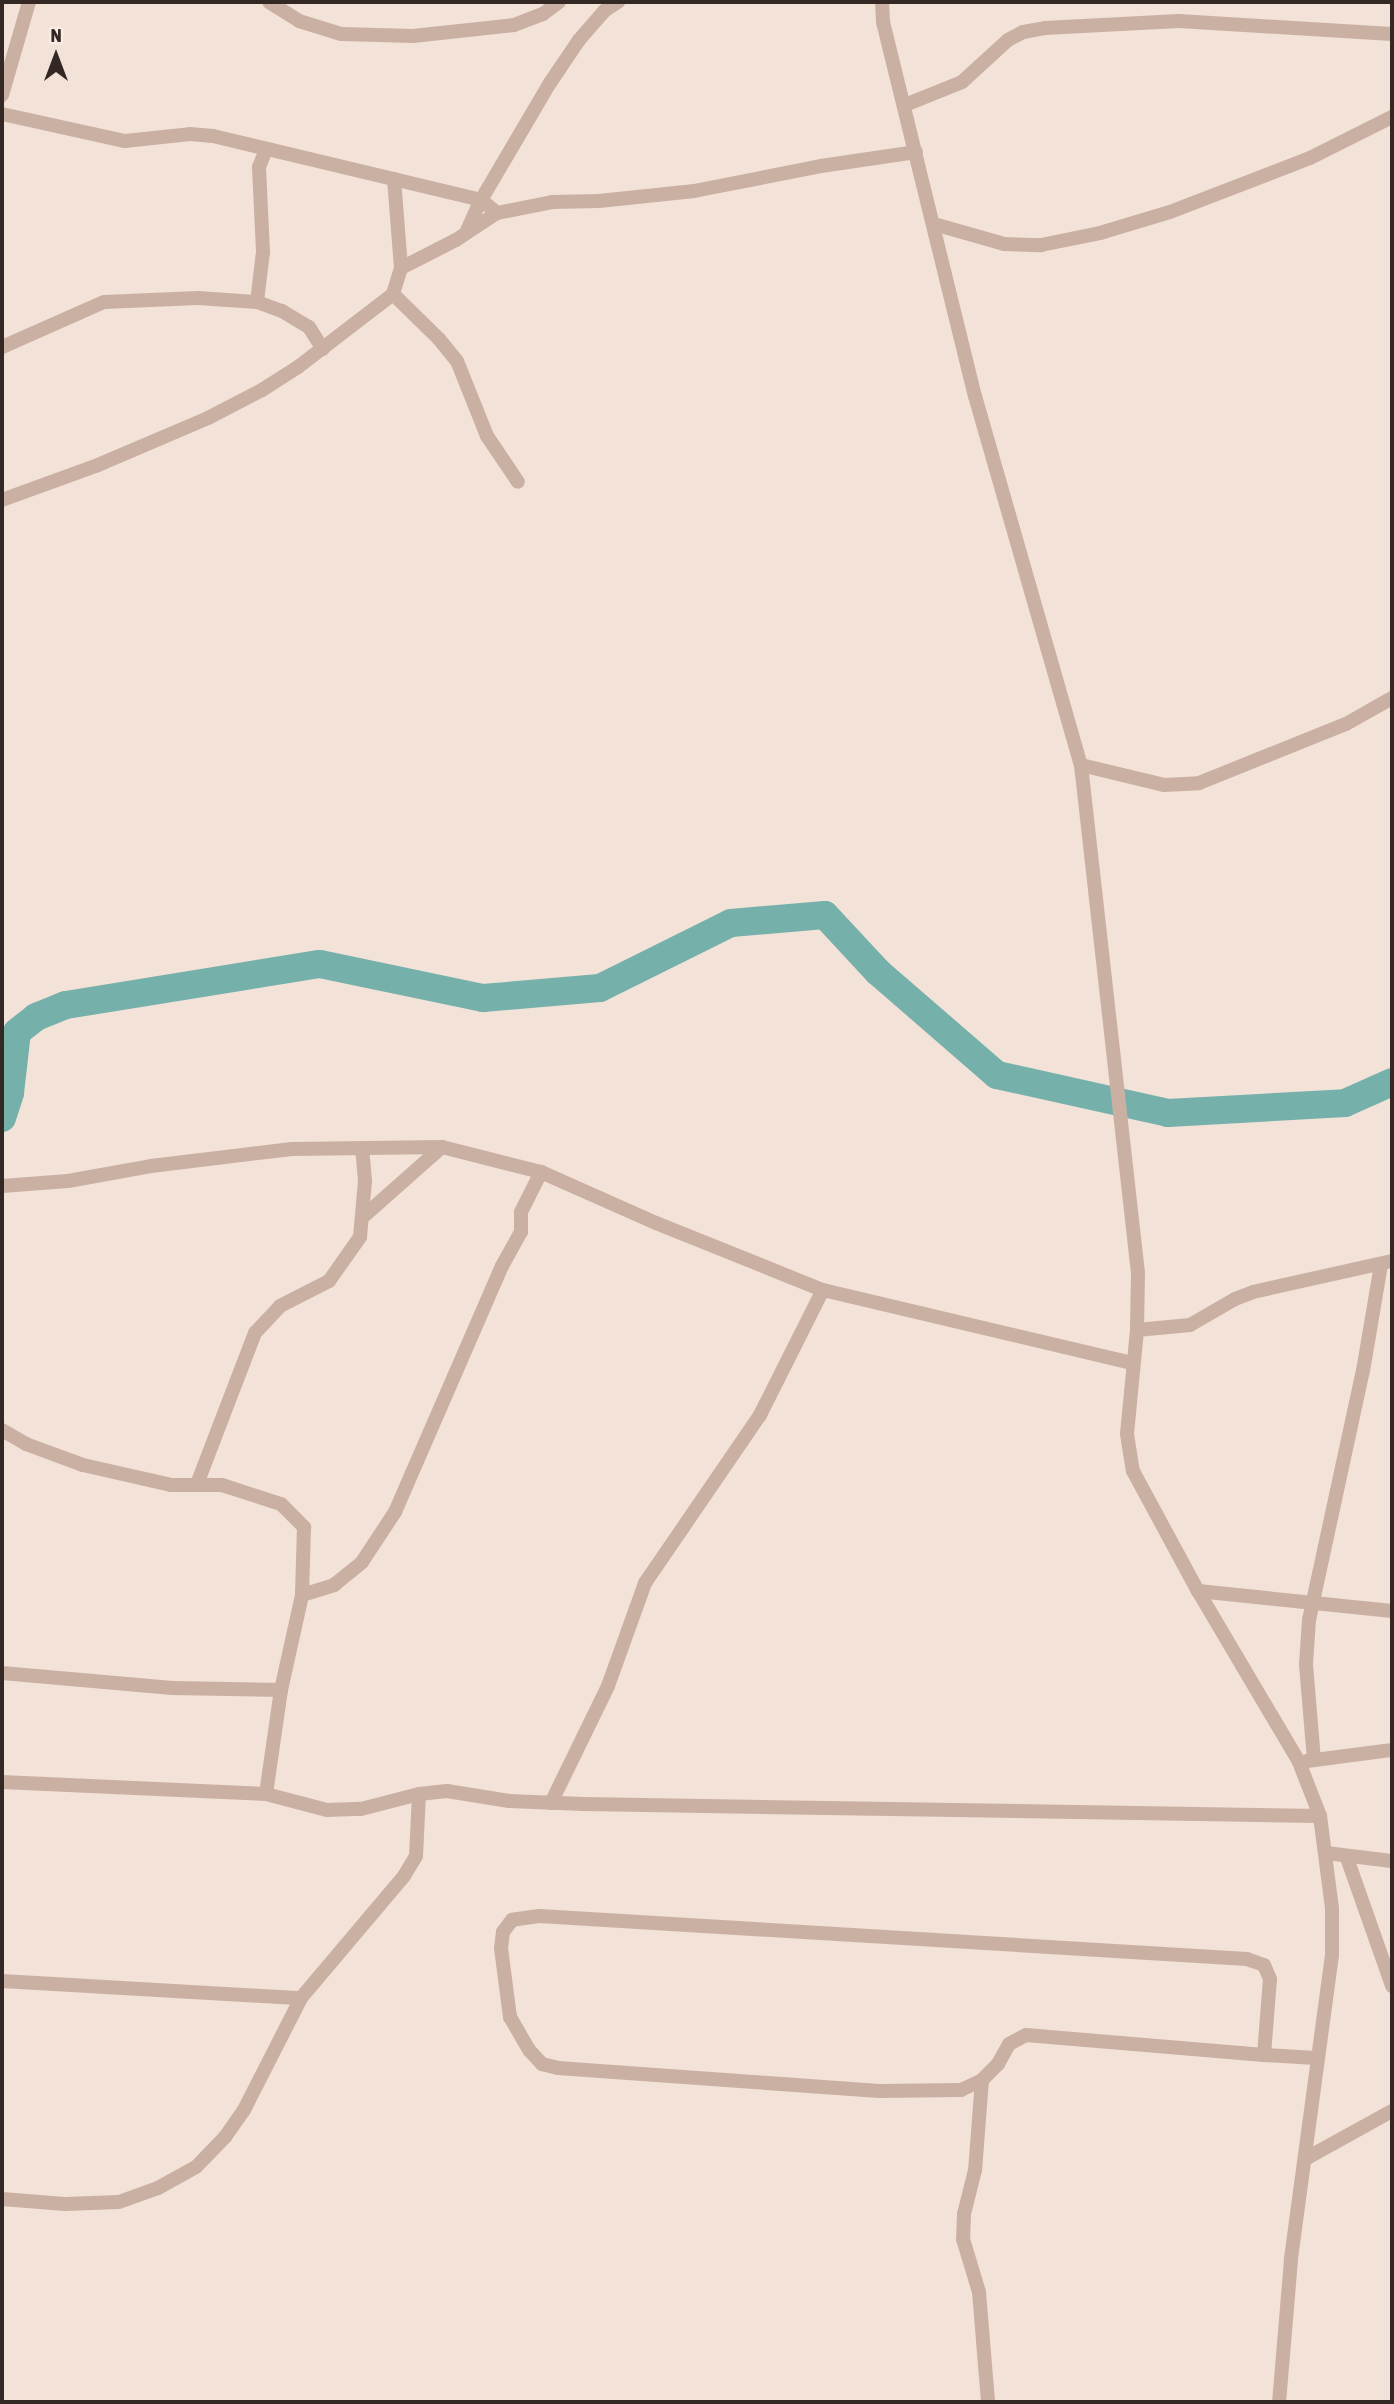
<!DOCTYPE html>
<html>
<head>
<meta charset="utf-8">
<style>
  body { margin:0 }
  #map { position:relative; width:1394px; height:2404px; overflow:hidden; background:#f2e2d7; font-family:"Asap Condensed",sans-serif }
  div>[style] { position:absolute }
  .river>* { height:28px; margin:-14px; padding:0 14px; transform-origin:14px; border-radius:14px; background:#75b0ab }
  .street>* { height:14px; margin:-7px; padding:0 7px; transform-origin:7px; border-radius:7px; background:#cab0a3 }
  span { translate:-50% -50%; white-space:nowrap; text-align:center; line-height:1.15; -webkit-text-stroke:6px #faece3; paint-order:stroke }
  .frame { position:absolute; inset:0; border:4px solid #342825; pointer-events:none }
  .north { position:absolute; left:21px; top:21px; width:70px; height:70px; -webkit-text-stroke:5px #faece3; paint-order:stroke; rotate:0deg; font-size:19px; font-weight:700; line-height:28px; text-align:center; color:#342825 }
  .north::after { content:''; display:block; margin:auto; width:24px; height:32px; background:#342825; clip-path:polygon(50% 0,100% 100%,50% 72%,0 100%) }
</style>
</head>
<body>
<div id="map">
  <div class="river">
    <i style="left:2px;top:1118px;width:26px;rotate:-72deg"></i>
    <i style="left:10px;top:1093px;width:61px;rotate:-83.5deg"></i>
    <i style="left:17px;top:1032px;width:24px;rotate:-38deg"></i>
    <i style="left:36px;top:1017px;width:32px;rotate:-22deg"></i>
    <i style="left:66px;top:1005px;width:257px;rotate:-9.2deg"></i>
    <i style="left:320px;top:964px;width:167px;rotate:11.8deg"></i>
    <i style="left:483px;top:998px;width:117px;rotate:-4.9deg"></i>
    <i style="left:600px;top:988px;width:146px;rotate:-26.4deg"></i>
    <i style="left:731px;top:923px;width:94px;rotate:-4.9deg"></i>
    <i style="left:825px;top:915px;width:78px;rotate:47.1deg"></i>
    <i style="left:878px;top:972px;width:157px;rotate:40.9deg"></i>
    <i style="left:997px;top:1075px;width:175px;rotate:12.5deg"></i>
    <i style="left:1168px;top:1113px;width:177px;rotate:-3.2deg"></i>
    <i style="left:1345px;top:1103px;width:51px;rotate:-24.1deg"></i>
  </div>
  <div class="street">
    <i style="left:269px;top:2px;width:36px;rotate:32deg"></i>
    <i style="left:299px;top:21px;width:44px;rotate:17.2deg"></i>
    <i style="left:341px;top:34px;width:72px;rotate:1.6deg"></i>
    <i style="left:413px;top:36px;width:102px;rotate:-6.2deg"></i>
    <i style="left:514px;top:25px;width:31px;rotate:-21deg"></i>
    <i style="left:543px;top:14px;width:20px;rotate:-37deg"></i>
    <i style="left:882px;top:2px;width:20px;rotate:87deg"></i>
    <i style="left:883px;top:22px;width:385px;rotate:76.2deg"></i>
    <i style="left:975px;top:396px;width:384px;rotate:74deg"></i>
    <i style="left:1081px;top:765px;width:511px;rotate:83.6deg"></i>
    <i style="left:1138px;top:1273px;width:57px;rotate:91deg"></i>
    <i style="left:1137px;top:1330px;width:104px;rotate:95.5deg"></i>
    <i style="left:1127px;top:1434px;width:37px;rotate:81deg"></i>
    <i style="left:1133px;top:1471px;width:136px;rotate:61.6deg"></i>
    <i style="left:1198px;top:1591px;width:199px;rotate:59.4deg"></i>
    <i style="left:1299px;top:1762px;width:58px;rotate:68.7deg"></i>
    <i style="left:1320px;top:1816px;width:94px;rotate:82.6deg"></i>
    <i style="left:1332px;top:1909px;width:46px;rotate:90deg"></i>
    <i style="left:1332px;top:1955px;width:308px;rotate:97.7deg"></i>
    <i style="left:1291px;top:2260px;width:143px;rotate:94.8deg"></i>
    <i style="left:2px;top:95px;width:97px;rotate:-73.8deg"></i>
    <i style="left:905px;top:105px;width:61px;rotate:-22deg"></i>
    <i style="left:962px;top:82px;width:62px;rotate:-42.4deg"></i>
    <i style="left:1008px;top:40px;width:17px;rotate:-28deg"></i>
    <i style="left:1023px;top:32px;width:22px;rotate:-10deg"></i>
    <i style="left:1045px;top:28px;width:134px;rotate:-3deg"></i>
    <i style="left:1179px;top:21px;width:213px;rotate:3.5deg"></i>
    <i style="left:2px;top:114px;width:126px;rotate:12.4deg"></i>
    <i style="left:125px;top:141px;width:65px;rotate:-6.1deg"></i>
    <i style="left:190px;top:134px;width:23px;rotate:5deg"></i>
    <i style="left:213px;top:136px;width:276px;rotate:13.4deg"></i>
    <i style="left:481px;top:200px;width:21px;rotate:39deg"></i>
    <i style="left:394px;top:179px;width:89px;rotate:85.5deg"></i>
    <i style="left:934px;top:224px;width:73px;rotate:15.9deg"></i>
    <i style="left:1004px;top:244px;width:37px;rotate:2deg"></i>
    <i style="left:1041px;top:245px;width:60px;rotate:-11.5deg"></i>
    <i style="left:1100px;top:233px;width:73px;rotate:-16.7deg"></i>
    <i style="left:1170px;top:212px;width:150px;rotate:-21.1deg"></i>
    <i style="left:1310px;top:158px;width:92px;rotate:-26.6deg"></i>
    <i style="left:466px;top:233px;width:36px;rotate:-66deg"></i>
    <i style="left:481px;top:200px;width:136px;rotate:-59.5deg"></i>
    <i style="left:550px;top:83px;width:52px;rotate:-56deg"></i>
    <i style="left:579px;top:40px;width:38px;rotate:-49deg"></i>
    <i style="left:604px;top:11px;width:17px;rotate:-33deg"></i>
    <i style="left:393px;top:294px;width:64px;rotate:44.4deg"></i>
    <i style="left:439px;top:339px;width:28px;rotate:51deg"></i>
    <i style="left:457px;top:361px;width:81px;rotate:68.2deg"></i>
    <i style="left:487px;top:436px;width:55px;rotate:56deg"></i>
    <i style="left:257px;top:302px;width:50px;rotate:-83.2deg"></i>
    <i style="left:263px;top:252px;width:85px;rotate:-92.7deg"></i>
    <i style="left:259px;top:167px;width:18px;rotate:-68deg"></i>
    <i style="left:2px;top:347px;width:111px;rotate:-23.8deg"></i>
    <i style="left:104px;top:302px;width:94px;rotate:-2.4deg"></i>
    <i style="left:198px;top:298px;width:59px;rotate:3.9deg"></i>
    <i style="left:257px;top:302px;width:27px;rotate:20deg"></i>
    <i style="left:282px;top:311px;width:31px;rotate:31deg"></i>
    <i style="left:309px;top:327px;width:26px;rotate:58deg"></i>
    <i style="left:2px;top:500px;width:102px;rotate:-20deg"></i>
    <i style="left:98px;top:465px;width:120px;rotate:-23.1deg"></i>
    <i style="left:208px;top:418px;width:61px;rotate:-27.4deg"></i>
    <i style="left:262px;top:390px;width:43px;rotate:-32.6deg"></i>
    <i style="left:298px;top:367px;width:120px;rotate:-37.5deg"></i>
    <i style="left:393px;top:294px;width:27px;rotate:-73deg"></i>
    <i style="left:401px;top:268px;width:62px;rotate:-27deg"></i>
    <i style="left:456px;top:240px;width:49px;rotate:-33.4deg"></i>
    <i style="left:497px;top:213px;width:56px;rotate:-11.3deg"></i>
    <i style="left:552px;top:202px;width:47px;rotate:-1.2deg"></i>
    <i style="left:599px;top:201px;width:96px;rotate:-6deg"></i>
    <i style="left:694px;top:191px;width:129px;rotate:-11.1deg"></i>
    <i style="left:821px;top:166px;width:96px;rotate:-8.4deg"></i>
    <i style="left:1081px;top:765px;width:85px;rotate:13.5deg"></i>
    <i style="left:1164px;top:785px;width:35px;rotate:-3deg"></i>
    <i style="left:1199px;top:783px;width:158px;rotate:-21.9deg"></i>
    <i style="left:1346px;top:724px;width:53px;rotate:-29.5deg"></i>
    <i style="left:2px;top:1186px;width:66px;rotate:-4.3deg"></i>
    <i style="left:68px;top:1181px;width:84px;rotate:-10.2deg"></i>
    <i style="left:151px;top:1166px;width:142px;rotate:-6.9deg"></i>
    <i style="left:292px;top:1149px;width:150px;rotate:-0.8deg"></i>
    <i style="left:442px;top:1147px;width:102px;rotate:14.2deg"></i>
    <i style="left:541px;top:1172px;width:126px;rotate:23.9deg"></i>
    <i style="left:656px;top:1223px;width:180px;rotate:21.9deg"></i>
    <i style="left:823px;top:1290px;width:318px;rotate:13.3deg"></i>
    <i style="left:364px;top:1216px;width:104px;rotate:-41.5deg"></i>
    <i style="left:1137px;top:1330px;width:53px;rotate:-5.4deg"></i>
    <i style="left:1190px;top:1325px;width:52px;rotate:-30deg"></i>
    <i style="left:1235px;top:1299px;width:19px;rotate:-21deg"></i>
    <i style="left:1253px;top:1292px;width:142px;rotate:-12.6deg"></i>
    <i style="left:2px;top:1430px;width:28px;rotate:30deg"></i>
    <i style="left:26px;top:1444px;width:61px;rotate:20.2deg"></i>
    <i style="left:83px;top:1465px;width:90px;rotate:12.8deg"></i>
    <i style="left:171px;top:1485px;width:51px"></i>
    <i style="left:222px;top:1485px;width:62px;rotate:17.9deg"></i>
    <i style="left:281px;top:1504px;width:33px;rotate:45deg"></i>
    <i style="left:304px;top:1527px;width:68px;rotate:91.7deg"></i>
    <i style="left:197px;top:1484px;width:162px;rotate:-69deg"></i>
    <i style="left:255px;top:1333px;width:37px;rotate:-47deg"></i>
    <i style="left:280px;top:1306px;width:55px;rotate:-27deg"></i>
    <i style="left:329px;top:1281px;width:54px;rotate:-54.8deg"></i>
    <i style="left:360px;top:1237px;width:56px;rotate:-84.9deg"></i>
    <i style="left:365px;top:1181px;width:32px;rotate:-95deg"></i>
    <i style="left:1198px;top:1591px;width:195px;rotate:5.9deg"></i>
    <i style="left:2px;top:1673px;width:171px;rotate:5deg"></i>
    <i style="left:172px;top:1688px;width:109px;rotate:1.1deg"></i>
    <i style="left:1314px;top:1760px;width:96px;rotate:-94.8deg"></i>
    <i style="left:1306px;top:1664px;width:44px;rotate:-86.1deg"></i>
    <i style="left:1309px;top:1620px;width:255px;rotate:-77.8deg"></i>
    <i style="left:1363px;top:1371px;width:108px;rotate:-80.4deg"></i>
    <i style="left:1307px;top:1761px;width:86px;rotate:-7.4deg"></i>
    <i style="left:2px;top:1782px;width:264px;rotate:2.6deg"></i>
    <i style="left:266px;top:1794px;width:63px;rotate:14.7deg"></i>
    <i style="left:327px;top:1810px;width:34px;rotate:-2deg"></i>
    <i style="left:361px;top:1809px;width:60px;rotate:-14.5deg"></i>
    <i style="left:419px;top:1794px;width:28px;rotate:-6deg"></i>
    <i style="left:447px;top:1791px;width:63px;rotate:9.2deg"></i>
    <i style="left:509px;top:1801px;width:75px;rotate:2.3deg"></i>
    <i style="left:584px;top:1804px;width:736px;rotate:0.93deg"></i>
    <i style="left:266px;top:1794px;width:105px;rotate:-81.8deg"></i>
    <i style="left:281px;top:1690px;width:97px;rotate:-77.5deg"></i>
    <i style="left:302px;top:1595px;width:34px;rotate:-17deg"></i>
    <i style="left:334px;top:1585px;width:36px;rotate:-39deg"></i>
    <i style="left:362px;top:1562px;width:60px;rotate:-56.6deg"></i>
    <i style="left:395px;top:1512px;width:268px;rotate:-66.5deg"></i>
    <i style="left:502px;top:1266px;width:39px;rotate:-61deg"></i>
    <i style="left:521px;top:1232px;width:20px;rotate:-90deg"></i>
    <i style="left:521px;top:1212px;width:45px;rotate:-63.4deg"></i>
    <i style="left:551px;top:1803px;width:130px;rotate:-64deg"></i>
    <i style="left:608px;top:1686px;width:109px;rotate:-70.2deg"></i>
    <i style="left:645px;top:1583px;width:204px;rotate:-55.6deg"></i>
    <i style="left:760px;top:1415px;width:140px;rotate:-63.3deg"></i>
    <i style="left:1326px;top:1853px;width:66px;rotate:6.9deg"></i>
    <i style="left:1347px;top:1858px;width:136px;rotate:70.6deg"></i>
    <i style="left:2px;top:1981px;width:299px;rotate:3.3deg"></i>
    <i style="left:301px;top:1998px;width:160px;rotate:-49.8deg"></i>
    <i style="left:404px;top:1876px;width:23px;rotate:-59deg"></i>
    <i style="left:416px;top:1856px;width:62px;rotate:-87.2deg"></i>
    <i style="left:1264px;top:2055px;width:76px;rotate:-85.5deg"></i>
    <i style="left:1270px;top:1979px;width:15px;rotate:-113deg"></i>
    <i style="left:1264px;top:1965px;width:18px;rotate:-161deg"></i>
    <i style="left:1247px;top:1959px;width:709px;rotate:-176.52deg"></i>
    <i style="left:539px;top:1916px;width:27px;rotate:172deg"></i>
    <i style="left:512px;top:1920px;width:15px;rotate:127deg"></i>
    <i style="left:503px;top:1932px;width:16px;rotate:97deg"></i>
    <i style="left:501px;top:1948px;width:70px;rotate:82.6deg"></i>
    <i style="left:510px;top:2017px;width:39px;rotate:60deg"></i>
    <i style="left:530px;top:2051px;width:18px;rotate:47deg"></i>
    <i style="left:542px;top:2064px;width:16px;rotate:14deg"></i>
    <i style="left:558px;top:2068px;width:322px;rotate:4.1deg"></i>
    <i style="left:879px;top:2091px;width:82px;rotate:-0.7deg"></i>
    <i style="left:961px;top:2090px;width:23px;rotate:-25deg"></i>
    <i style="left:982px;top:2080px;width:23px;rotate:-45deg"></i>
    <i style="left:998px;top:2064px;width:23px;rotate:-61deg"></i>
    <i style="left:1009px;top:2044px;width:19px;rotate:-28deg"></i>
    <i style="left:1026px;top:2035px;width:239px;rotate:4.8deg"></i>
    <i style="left:1264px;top:2055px;width:52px;rotate:3.3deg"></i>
    <i style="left:982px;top:2080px;width:90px;rotate:94.4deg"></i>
    <i style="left:975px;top:2170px;width:45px;rotate:104deg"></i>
    <i style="left:964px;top:2214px;width:25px;rotate:92deg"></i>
    <i style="left:963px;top:2239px;width:55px;rotate:73.2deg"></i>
    <i style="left:979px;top:2292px;width:110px;rotate:85.3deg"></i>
    <i style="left:1305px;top:2159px;width:99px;rotate:-28.9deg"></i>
    <i style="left:2px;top:2199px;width:63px;rotate:4.5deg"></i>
    <i style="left:65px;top:2204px;width:54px;rotate:-2.1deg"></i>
    <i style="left:119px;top:2202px;width:41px;rotate:-19.7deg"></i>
    <i style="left:158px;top:2188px;width:43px;rotate:-28.9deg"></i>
    <i style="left:196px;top:2167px;width:42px;rotate:-46deg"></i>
    <i style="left:225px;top:2137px;width:33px;rotate:-55deg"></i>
    <i style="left:244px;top:2110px;width:126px;rotate:-63deg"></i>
  </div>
  <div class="frame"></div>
  <div class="north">N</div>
</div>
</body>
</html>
